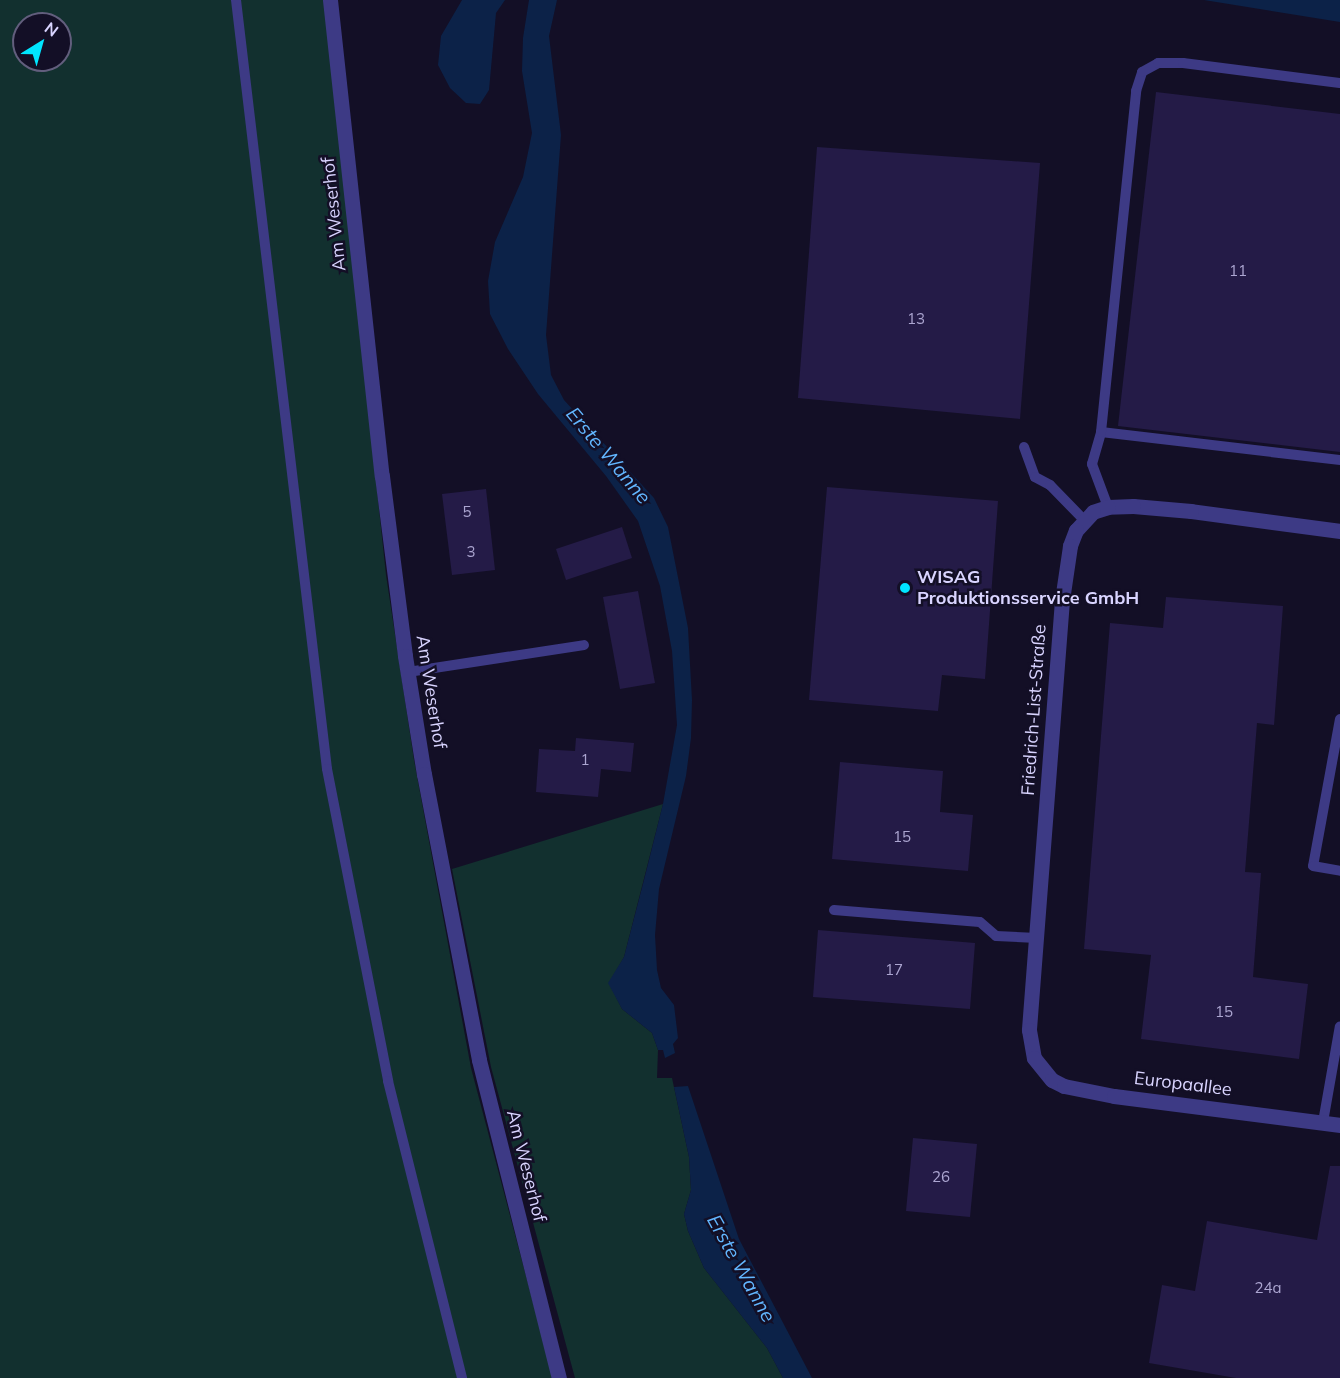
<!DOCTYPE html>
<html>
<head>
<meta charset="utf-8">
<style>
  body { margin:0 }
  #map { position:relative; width:1340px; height:1378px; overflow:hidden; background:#130f26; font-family:Mulish,sans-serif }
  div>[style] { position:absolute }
  .green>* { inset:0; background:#12302f }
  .water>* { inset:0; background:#0c2248 }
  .building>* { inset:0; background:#241b47 }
  .service>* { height:10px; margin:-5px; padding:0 5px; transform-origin:5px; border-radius:5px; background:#3d3a85 }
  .minor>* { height:15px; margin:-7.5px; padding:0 7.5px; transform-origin:7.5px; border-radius:7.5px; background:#3d3a85 }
  .dots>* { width:16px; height:16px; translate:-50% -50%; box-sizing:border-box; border:3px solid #130f26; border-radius:50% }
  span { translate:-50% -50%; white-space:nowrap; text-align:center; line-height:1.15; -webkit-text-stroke:5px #130f26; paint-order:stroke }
  .number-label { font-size:15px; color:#aca6d1 }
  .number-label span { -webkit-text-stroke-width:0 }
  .street-label { font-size:18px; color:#d9d4ff }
  .poi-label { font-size:18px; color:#d9d4ff; font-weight:700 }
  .left { translate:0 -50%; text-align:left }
  .water-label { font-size:20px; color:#62b6ff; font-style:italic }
  .north { position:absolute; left:12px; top:12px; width:60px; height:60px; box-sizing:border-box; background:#130f26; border:2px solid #625e7d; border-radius:50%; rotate:37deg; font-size:16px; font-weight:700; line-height:24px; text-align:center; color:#d9d4ff }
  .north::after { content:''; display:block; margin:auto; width:21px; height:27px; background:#00e5ff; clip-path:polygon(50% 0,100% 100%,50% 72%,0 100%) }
</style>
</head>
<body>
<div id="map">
  <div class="green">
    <i style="clip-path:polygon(evenodd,0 0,325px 0,386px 575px,414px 760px,471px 1068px,553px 1378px,0 1378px,0 0,24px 24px,60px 24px,60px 60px,24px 60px,24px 24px)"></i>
    <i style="clip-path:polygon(663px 804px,624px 957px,609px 983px,622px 1009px,652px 1033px,658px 1050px,657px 1078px,672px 1078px,689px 1157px,691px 1190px,684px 1214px,688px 1231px,704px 1268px,767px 1348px,783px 1378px,575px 1378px,491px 1067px,452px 869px)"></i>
  </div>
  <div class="water">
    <i style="clip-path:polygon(462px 0,505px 0,496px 13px,489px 90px,480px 104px,466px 103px,450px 88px,438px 65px,441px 36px)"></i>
    <i style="clip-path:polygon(529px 0,557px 0,549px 36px,561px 135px,546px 335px,551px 375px,564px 400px,654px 498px,668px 527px,688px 628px,692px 700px,691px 738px,686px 776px,659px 889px,655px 935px,657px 970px,661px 988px,674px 1005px,678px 1038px,673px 1044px,675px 1053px,665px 1058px,663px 1050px,658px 1050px,652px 1033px,622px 1009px,608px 983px,624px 957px,644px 880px,663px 804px,677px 725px,672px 651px,660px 586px,638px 521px,606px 476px,538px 394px,508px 349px,490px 314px,488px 281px,495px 242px,523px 177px,532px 133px,522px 71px,523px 38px)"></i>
    <i style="clip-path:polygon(1204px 0,1340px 0,1340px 22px)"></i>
    <i style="clip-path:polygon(688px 1086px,739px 1239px,812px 1378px,783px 1378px,767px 1348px,704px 1268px,688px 1231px,684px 1214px,691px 1190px,689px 1157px,674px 1087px)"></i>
  </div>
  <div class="building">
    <i style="clip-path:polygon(1156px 92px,1340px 114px,1340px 452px,1118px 426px)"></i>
    <i style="clip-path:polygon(817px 147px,1040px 163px,1020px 419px,798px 398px)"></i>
    <i style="clip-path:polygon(827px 487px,998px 501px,985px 679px,942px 675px,938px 711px,809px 700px)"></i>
    <i style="clip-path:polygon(486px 489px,495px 570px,452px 575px,442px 494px)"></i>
    <i style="clip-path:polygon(622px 527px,632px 558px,566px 580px,556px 549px)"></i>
    <i style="clip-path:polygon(638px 591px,655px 683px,620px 689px,603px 597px)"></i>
    <i style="clip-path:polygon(1166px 597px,1283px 606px,1274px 725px,1257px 723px,1245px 872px,1261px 873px,1253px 977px,1308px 984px,1299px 1059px,1141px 1039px,1151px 955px,1084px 949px,1110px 623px,1163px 628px)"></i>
    <i style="clip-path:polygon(576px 738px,634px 743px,631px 772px,601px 769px,598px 797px,536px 792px,539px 749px,575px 751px)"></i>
    <i style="clip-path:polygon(840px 762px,943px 771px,940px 812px,973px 815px,968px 871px,832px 859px)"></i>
    <i style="clip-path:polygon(818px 930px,975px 943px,970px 1009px,813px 997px)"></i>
    <i style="clip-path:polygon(913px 1138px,977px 1144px,970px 1217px,906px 1211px)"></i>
    <i style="clip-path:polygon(1330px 1166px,1340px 1166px,1340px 1378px,1236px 1378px,1149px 1363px,1162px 1285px,1195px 1291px,1207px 1221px,1317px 1240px)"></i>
  </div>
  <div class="service">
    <i style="left:236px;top:0;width:774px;rotate:83.25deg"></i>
    <i style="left:327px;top:769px;width:318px;rotate:78.9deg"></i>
    <i style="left:388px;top:1081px;width:306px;rotate:76deg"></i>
    <i style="left:1101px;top:432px;width:241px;rotate:6.7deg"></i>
    <i style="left:1024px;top:447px;width:32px;rotate:70deg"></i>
    <i style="left:1035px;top:477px;width:17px;rotate:28deg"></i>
    <i style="left:1050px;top:485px;width:49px;rotate:45.8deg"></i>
    <i style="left:1108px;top:507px;width:46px;rotate:-110.4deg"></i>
    <i style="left:1092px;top:464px;width:33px;rotate:-74deg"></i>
    <i style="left:1101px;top:432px;width:343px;rotate:-84.1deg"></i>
    <i style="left:1136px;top:91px;width:20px;rotate:-72deg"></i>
    <i style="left:1142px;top:72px;width:18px;rotate:-29deg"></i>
    <i style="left:1158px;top:63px;width:25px"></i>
    <i style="left:1183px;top:63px;width:158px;rotate:7.3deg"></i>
    <i style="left:408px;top:672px;width:178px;rotate:-8.7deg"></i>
    <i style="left:1340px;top:719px;width:149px;rotate:100.4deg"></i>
    <i style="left:1313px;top:866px;width:27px;rotate:10deg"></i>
    <i style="left:834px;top:910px;width:146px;rotate:4.7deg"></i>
    <i style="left:980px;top:922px;width:21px;rotate:41deg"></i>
    <i style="left:996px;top:936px;width:41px;rotate:2.8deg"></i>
    <i style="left:1323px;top:1122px;width:97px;rotate:-80deg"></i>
  </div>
  <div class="minor">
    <i style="left:330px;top:0;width:479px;rotate:83.8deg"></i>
    <i style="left:382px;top:476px;width:181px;rotate:82.7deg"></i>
    <i style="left:405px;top:656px;width:120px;rotate:80.9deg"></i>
    <i style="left:424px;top:774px;width:291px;rotate:79.1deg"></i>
    <i style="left:479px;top:1060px;width:328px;rotate:75.9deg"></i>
    <i style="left:1340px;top:531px;width:150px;rotate:-172.4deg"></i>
    <i style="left:1191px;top:511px;width:58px;rotate:-175.1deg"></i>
    <i style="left:1133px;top:506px;width:25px;rotate:178deg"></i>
    <i style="left:1108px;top:507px;width:16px;rotate:162deg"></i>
    <i style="left:1093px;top:512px;width:25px;rotate:133deg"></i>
    <i style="left:1076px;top:530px;width:17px;rotate:111deg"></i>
    <i style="left:1070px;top:546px;width:55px;rotate:98.4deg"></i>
    <i style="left:1062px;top:600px;width:431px;rotate:94.4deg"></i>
    <i style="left:1029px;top:1030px;width:28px;rotate:80deg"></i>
    <i style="left:1034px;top:1058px;width:28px;rotate:51deg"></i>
    <i style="left:1052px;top:1080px;width:13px;rotate:27deg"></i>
    <i style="left:1064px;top:1086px;width:51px;rotate:11.3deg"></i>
    <i style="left:1114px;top:1096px;width:228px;rotate:7.3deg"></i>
  </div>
  <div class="dots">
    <i style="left:905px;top:588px;background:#00e5ff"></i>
  </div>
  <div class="number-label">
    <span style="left:1238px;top:271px">11</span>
    <span style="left:916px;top:319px">13</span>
    <span style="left:467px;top:512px">5</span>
    <span style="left:471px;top:552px">3</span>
    <span style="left:585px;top:760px">1</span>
    <span style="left:902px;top:837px">15</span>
    <span style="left:894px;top:970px">17</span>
    <span style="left:1224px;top:1012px">15</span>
    <span style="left:941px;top:1177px">26</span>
    <span style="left:1268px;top:1288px">24a</span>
  </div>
  <div class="street-label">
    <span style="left:334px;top:214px;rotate:-96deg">Am Weserhof</span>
    <span style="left:431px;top:692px;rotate:81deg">Am Weserhof</span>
    <span style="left:1034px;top:710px;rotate:-86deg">Friedrich-List-Straße</span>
    <span style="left:1183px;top:1084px;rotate:7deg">Europaallee</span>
    <span style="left:526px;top:1166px;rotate:76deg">Am Weserhof</span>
  </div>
  <div class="poi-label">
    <span class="left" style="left:917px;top:588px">WISAG<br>Produktionsservice GmbH</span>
  </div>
  <div class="water-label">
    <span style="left:609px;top:455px;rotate:50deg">Erste Wanne</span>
    <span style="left:742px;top:1268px;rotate:61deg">Erste Wanne</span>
  </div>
  <div class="north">N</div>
</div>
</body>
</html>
